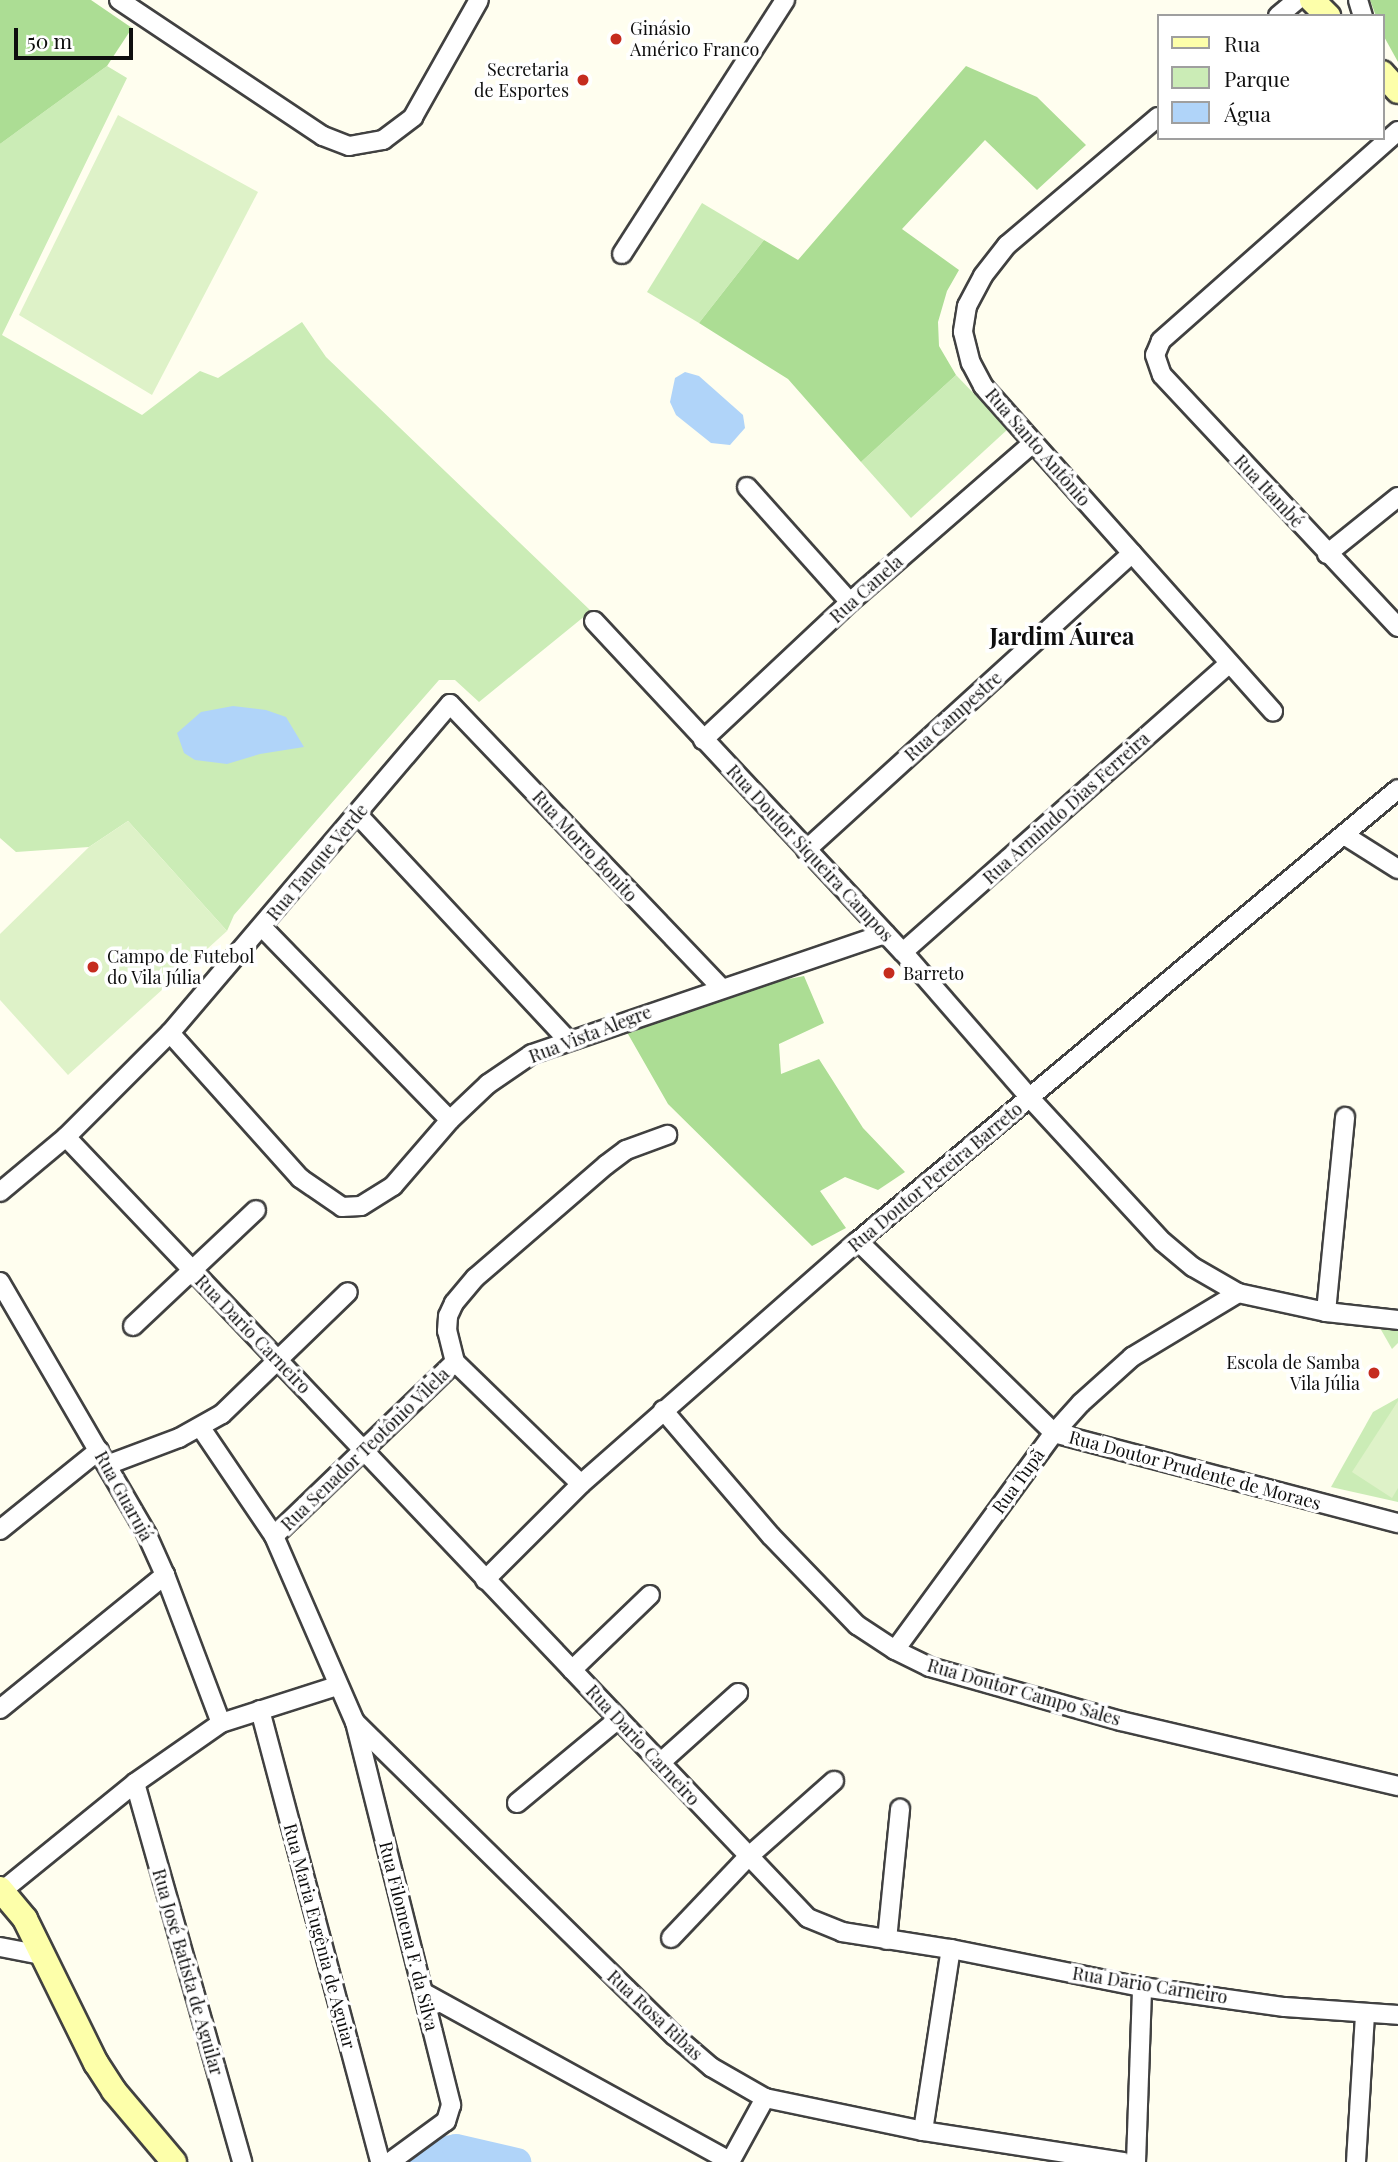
<!DOCTYPE html>
<html>
<head>
<meta charset="utf-8">
<style>
  body { margin:0 }
  #map { position:relative; width:1398px; height:2162px; overflow:hidden; background:#fffeef; font-family:"Playfair Display",serif }
  div>[style] { position:absolute }
  .green>* { inset:0; background:#cbecb6 }
  .forest>* { inset:0; background:#acdd94 }
  .pitch>* { inset:0; background:#def2c8 }
  .water>* { inset:0; background:#b0d4f9 }
  .river>* { height:28px; margin:-14px; padding:0 14px; transform-origin:14px; border-radius:14px; background:#b0d4f9 }
  .roads { filter:drop-shadow(2px 0 #414141) drop-shadow(-2px 0 #414141) drop-shadow(0 2px #414141) drop-shadow(0 -2px #414141) }
  .street>* { height:18px; margin:-9px; padding:0 9px; transform-origin:9px; border-radius:9px; background:#fff }
  .secondary>* { height:24px; margin:-12px; padding:0 12px; transform-origin:12px; border-radius:12px; background:#fdffaa }
  .dots>* { width:19px; height:19px; translate:-50% -50%; box-sizing:border-box; border:4px solid #fff; border-radius:50% }
  span { translate:-50% -50%; white-space:nowrap; text-align:center; line-height:1.15; -webkit-text-stroke:7px #fff; paint-order:stroke }
  .poi-label { font-size:18px; color:#0e0e0e }
  .left { translate:0 -50%; text-align:left }
  .right { translate:-100% -50%; text-align:right }
  .street-label { font-size:18px; color:#0e0e0e }
  .district-label { font-size:24px; color:#0e0e0e; font-weight:700 }
  .legend { position:absolute; left:1157px; top:14px; width:228px; height:126px; box-sizing:border-box; background:#fff; border:2px solid #9f9f9f; margin:0; padding:9px 12px; list-style:none; font-size:21px; color:#0e0e0e }
  .legend li { display:flex; align-items:center; gap:14px; height:35px }
  .legend b { width:35px; border:2px solid #9f9f9f }
  .scale { position:absolute; left:14px; top:28px; width:119px; height:32px; box-sizing:border-box; border:4px solid #0e0e0e; border-top:0; padding-left:9px; font-size:21px; line-height:24px; white-space:nowrap; color:#0e0e0e; -webkit-text-stroke:5px #fff; paint-order:stroke }
</style>
</head>
<body>
<div id="map">
  <div class="green">
    <i style="clip-path:polygon(107px 66px,127px 78px,2px 335px,142px 415px,200px 371px,218px 378px,302px 322px,326px 357px,591px 611px,479px 702px,455px 680px,439px 680px,234px 915px,227px 931px,128px 821px,89px 847px,16px 852px,0 838px,0 144px)"></i>
    <i style="clip-path:polygon(702px 203px,764px 240px,699px 323px,647px 292px)"></i>
    <i style="clip-path:polygon(956px 375px,1008px 429px,911px 518px,861px 462px)"></i>
    <i style="clip-path:polygon(1380px 1328px,1398px 1330px,1398px 1343px,1392px 1349px)"></i>
    <i style="clip-path:polygon(1398px 1398px,1398px 1502px,1331px 1487px,1373px 1412px)"></i>
  </div>
  <div class="forest">
    <i style="clip-path:polygon(0 0,91px 0,132px 28px,107px 66px,0 144px)"></i>
    <i style="clip-path:polygon(1370px 0,1398px 0,1398px 62px,1382px 33px,1382px 16px,1376px 16px)"></i>
    <i style="clip-path:polygon(966px 66px,1037px 97px,1086px 145px,1037px 190px,985px 140px,902px 229px,959px 270px,947px 291px,938px 322px,939px 346px,956px 375px,861px 462px,788px 379px,699px 323px,764px 240px,798px 260px)"></i>
    <i style="clip-path:polygon(804px 976px,824px 1023px,779px 1044px,781px 1074px,819px 1059px,863px 1128px,905px 1172px,878px 1190px,845px 1177px,820px 1191px,846px 1228px,812px 1246px,668px 1104px,624px 1027px,717px 993px)"></i>
  </div>
  <div class="pitch">
    <i style="clip-path:polygon(118px 115px,258px 192px,152px 395px,19px 315px)"></i>
    <i style="clip-path:polygon(128px 821px,227px 931px,68px 1075px,0 1000px,0 934px,89px 847px)"></i>
    <i style="clip-path:polygon(1398px 1401px,1398px 1488px,1392px 1498px,1352px 1472px)"></i>
  </div>
  <div class="water">
    <i style="clip-path:polygon(685px 372px,699px 376px,743px 415px,745px 428px,730px 445px,711px 443px,676px 415px,670px 402px,675px 378px)"></i>
    <i style="clip-path:polygon(233px 706px,266px 710px,286px 717px,304px 747px,260px 754px,227px 764px,195px 760px,184px 753px,177px 733px,201px 712px)"></i>
  </div>
  <div class="river">
    <i style="left:417px;top:2162px;width:17px;rotate:-33deg"></i>
    <i style="left:431px;top:2153px;width:25px;rotate:-11deg"></i>
    <i style="left:456px;top:2148px;width:63px;rotate:12.9deg"></i>
  </div>
  <div class="roads">
    <div class="street">
      <i style="left:119px;top:0;width:245px;rotate:33.7deg"></i>
      <i style="left:323px;top:136px;width:28px;rotate:21deg"></i>
      <i style="left:349px;top:146px;width:35px;rotate:-10deg"></i>
      <i style="left:383px;top:140px;width:38px;rotate:-37deg"></i>
      <i style="left:413px;top:117px;width:134px;rotate:-60.6deg"></i>
      <i style="left:1358px;top:0;width:17px;rotate:73deg"></i>
      <i style="left:1278px;top:16px;width:25px;rotate:-40deg"></i>
      <i style="left:1158px;top:117px;width:198px;rotate:139.7deg"></i>
      <i style="left:1007px;top:245px;width:39px;rotate:128deg"></i>
      <i style="left:983px;top:276px;width:34px;rotate:118deg"></i>
      <i style="left:967px;top:306px;width:26px;rotate:99deg"></i>
      <i style="left:963px;top:332px;width:32px;rotate:76deg"></i>
      <i style="left:971px;top:363px;width:26px;rotate:62deg"></i>
      <i style="left:983px;top:386px;width:436px;rotate:48.3deg"></i>
      <i style="left:1398px;top:131px;width:317px;rotate:138.5deg"></i>
      <i style="left:1161px;top:341px;width:15px;rotate:113deg"></i>
      <i style="left:1155px;top:355px;width:21px;rotate:71deg"></i>
      <i style="left:1162px;top:375px;width:345px;rotate:46.9deg"></i>
      <i style="left:622px;top:254px;width:302px;rotate:-57.3deg"></i>
      <i style="left:747px;top:487px;width:154px;rotate:48.2deg"></i>
      <i style="left:1327px;top:554px;width:91px;rotate:-38.8deg"></i>
      <i style="left:594px;top:621px;width:453px;rotate:47deg"></i>
      <i style="left:903px;top:952px;width:192px;rotate:49deg"></i>
      <i style="left:1029px;top:1097px;width:197px;rotate:47.3deg"></i>
      <i style="left:1163px;top:1242px;width:39px;rotate:40deg"></i>
      <i style="left:1193px;top:1267px;width:52px;rotate:30deg"></i>
      <i style="left:1238px;top:1293px;width:90px;rotate:12.2deg"></i>
      <i style="left:1326px;top:1312px;width:72px;rotate:6.3deg"></i>
      <i style="left:703px;top:740px;width:202px;rotate:-43.2deg"></i>
      <i style="left:850px;top:602px;width:242px;rotate:-41deg"></i>
      <i style="left:358px;top:815px;width:306px;rotate:47deg"></i>
      <i style="left:1344px;top:835px;width:64px;rotate:32.2deg"></i>
      <i style="left:806px;top:850px;width:441px;rotate:-42.3deg"></i>
      <i style="left:262px;top:927px;width:269px;rotate:45.8deg"></i>
      <i style="left:903px;top:952px;width:435px;rotate:-41.5deg"></i>
      <i style="left:170px;top:1033px;width:195px;rotate:48.1deg"></i>
      <i style="left:300px;top:1178px;width:51px;rotate:34.6deg"></i>
      <i style="left:342px;top:1207px;width:19px;rotate:-3deg"></i>
      <i style="left:361px;top:1206px;width:38px;rotate:-32deg"></i>
      <i style="left:393px;top:1186px;width:87px;rotate:-49.2deg"></i>
      <i style="left:450px;top:1120px;width:52px;rotate:-43.5deg"></i>
      <i style="left:488px;top:1084px;width:53px;rotate:-34.3deg"></i>
      <i style="left:532px;top:1054px;width:373px;rotate:-18.8deg"></i>
      <i style="left:66px;top:1137px;width:1077px;rotate:46.47deg"></i>
      <i style="left:808px;top:1918px;width:37px;rotate:22deg"></i>
      <i style="left:842px;top:1932px;width:110px;rotate:8.9deg"></i>
      <i style="left:951px;top:1949px;width:195px;rotate:11.3deg"></i>
      <i style="left:1142px;top:1987px;width:144px;rotate:8deg"></i>
      <i style="left:1285px;top:2007px;width:113px;rotate:4deg"></i>
      <i style="left:0;top:1192px;width:86px;rotate:-39.8deg"></i>
      <i style="left:66px;top:1137px;width:147px;rotate:-45deg"></i>
      <i style="left:170px;top:1033px;width:432px;rotate:-49.6deg"></i>
      <i style="left:450px;top:704px;width:393px;rotate:46.3deg"></i>
      <i style="left:858px;top:1241px;width:274px;rotate:44.4deg"></i>
      <i style="left:1054px;top:1433px;width:356px;rotate:14.7deg"></i>
      <i style="left:0;top:1282px;width:293px;rotate:59.8deg"></i>
      <i style="left:147px;top:1535px;width:44px;rotate:65.8deg"></i>
      <i style="left:165px;top:1575px;width:158px;rotate:69.3deg"></i>
      <i style="left:1326px;top:1312px;width:196px;rotate:-84.4deg"></i>
      <i style="left:133px;top:1326px;width:169px;rotate:-43.3deg"></i>
      <i style="left:455px;top:1362px;width:32px;rotate:-104deg"></i>
      <i style="left:447px;top:1331px;width:15px;rotate:-86deg"></i>
      <i style="left:448px;top:1316px;width:14px;rotate:-65deg"></i>
      <i style="left:454px;top:1303px;width:33px;rotate:-50deg"></i>
      <i style="left:475px;top:1278px;width:173px;rotate:-40.8deg"></i>
      <i style="left:606px;top:1165px;width:25px;rotate:-37deg"></i>
      <i style="left:626px;top:1150px;width:44px;rotate:-20.1deg"></i>
      <i style="left:455px;top:1362px;width:175px;rotate:44.1deg"></i>
      <i style="left:663px;top:1410px;width:166px;rotate:49.4deg"></i>
      <i style="left:771px;top:1536px;width:124px;rotate:46deg"></i>
      <i style="left:857px;top:1625px;width:45px;rotate:33.3deg"></i>
      <i style="left:895px;top:1650px;width:39px;rotate:26deg"></i>
      <i style="left:930px;top:1667px;width:198px;rotate:15.8deg"></i>
      <i style="left:1121px;top:1721px;width:285px;rotate:13.2deg"></i>
      <i style="left:201px;top:1428px;width:130px;rotate:55.9deg"></i>
      <i style="left:274px;top:1536px;width:203px;rotate:66.5deg"></i>
      <i style="left:355px;top:1722px;width:395px;rotate:75.9deg"></i>
      <i style="left:451px;top:2105px;width:17px;rotate:107deg"></i>
      <i style="left:446px;top:2121px;width:69px;rotate:143.8deg"></i>
      <i style="left:107px;top:1465px;width:77px;rotate:-20.6deg"></i>
      <i style="left:179px;top:1438px;width:49px;rotate:-29.2deg"></i>
      <i style="left:222px;top:1414px;width:175px;rotate:-44.1deg"></i>
      <i style="left:0;top:1530px;width:127px;rotate:-38.9deg"></i>
      <i style="left:274px;top:1536px;width:251px;rotate:-43.9deg"></i>
      <i style="left:485px;top:1580px;width:136px;rotate:-45deg"></i>
      <i style="left:581px;top:1484px;width:368px;rotate:-41.3deg"></i>
      <i style="left:858px;top:1241px;width:704px;rotate:-39.93deg"></i>
      <i style="left:895px;top:1650px;width:269px;rotate:-53.8deg"></i>
      <i style="left:1054px;top:1433px;width:40px;rotate:-48deg"></i>
      <i style="left:1081px;top:1403px;width:69px;rotate:-42deg"></i>
      <i style="left:1132px;top:1357px;width:124px;rotate:-31.1deg"></i>
      <i style="left:572px;top:1670px;width:108px;rotate:-43.9deg"></i>
      <i style="left:0;top:1709px;width:213px;rotate:-39.1deg"></i>
      <i style="left:260px;top:1710px;width:468px;rotate:75.1deg"></i>
      <i style="left:355px;top:1722px;width:448px;rotate:44.5deg"></i>
      <i style="left:675px;top:2036px;width:48px;rotate:40.7deg"></i>
      <i style="left:711px;top:2067px;width:62px;rotate:29.9deg"></i>
      <i style="left:765px;top:2098px;width:161px;rotate:11.8deg"></i>
      <i style="left:923px;top:2131px;width:203px;rotate:8.8deg"></i>
      <i style="left:660px;top:1763px;width:105px;rotate:-41.9deg"></i>
      <i style="left:135px;top:1783px;width:394px;rotate:74.2deg"></i>
      <i style="left:517px;top:1803px;width:131px;rotate:-39.7deg"></i>
      <i style="left:2px;top:1891px;width:171px;rotate:-39.1deg"></i>
      <i style="left:135px;top:1783px;width:105px;rotate:-34.9deg"></i>
      <i style="left:221px;top:1723px;width:122px;rotate:-17.7deg"></i>
      <i style="left:671px;top:1938px;width:112px;rotate:-46.5deg"></i>
      <i style="left:748px;top:1857px;width:115px;rotate:-41.5deg"></i>
      <i style="left:887px;top:1940px;width:132px;rotate:-84.3deg"></i>
      <i style="left:0;top:1947px;width:43px;rotate:10.8deg"></i>
      <i style="left:424px;top:1993px;width:350px;rotate:28.8deg"></i>
      <i style="left:923px;top:2131px;width:184px;rotate:-81.3deg"></i>
      <i style="left:730px;top:2162px;width:73px;rotate:-61.3deg"></i>
      <i style="left:1136px;top:2162px;width:175px;rotate:-88deg"></i>
      <i style="left:1356px;top:2162px;width:148px;rotate:-86.5deg"></i>
    </div>
    <div class="secondary">
      <i style="left:1312px;top:0;width:23px;rotate:45deg"></i>
      <i style="left:1382px;top:73px;width:24px;rotate:48deg"></i>
      <i style="left:0;top:1889px;width:39px;rotate:50deg"></i>
      <i style="left:25px;top:1919px;width:161px;rotate:63.8deg"></i>
      <i style="left:96px;top:2063px;width:33px;rotate:57deg"></i>
      <i style="left:114px;top:2091px;width:93px;rotate:49.8deg"></i>
    </div>
  </div>
  <div class="dots">
    <i style="left:616px;top:39px;background:#c52c1f"></i>
    <i style="left:583px;top:80px;background:#c52c1f"></i>
    <i style="left:93px;top:967px;background:#c52c1f"></i>
    <i style="left:889px;top:973px;background:#c52c1f"></i>
    <i style="left:1374px;top:1373px;background:#c52c1f"></i>
  </div>
  <div class="poi-label">
    <span class="left" style="left:630px;top:39px">Ginásio<br>Américo Franco</span>
    <span class="right" style="left:569px;top:80px">Secretaria<br>de Esportes</span>
    <span class="left" style="left:107px;top:967px">Campo de Futebol<br>do Vila Júlia</span>
    <span class="left" style="left:903px;top:973px">Barreto</span>
    <span class="right" style="left:1360px;top:1373px">Escola de Samba<br>Vila Júlia</span>
  </div>
  <div class="street-label">
    <span style="left:1038px;top:447px;rotate:49deg">Rua Santo Antônio</span>
    <span style="left:1269px;top:491px;rotate:47deg">Rua Itambé</span>
    <span style="left:866px;top:589px;rotate:-42deg">Rua Canela</span>
    <span style="left:953px;top:716px;rotate:-42deg">Rua Campestre</span>
    <span style="left:1066px;top:808px;rotate:-42deg">Rua Armindo Dias Ferreira</span>
    <span style="left:585px;top:846px;rotate:47deg">Rua Morro Bonito</span>
    <span style="left:810px;top:853px;rotate:47deg">Rua Doutor Siqueira Campos</span>
    <span style="left:317px;top:862px;rotate:-50deg">Rua Tanque Verde</span>
    <span style="left:590px;top:1034px;rotate:-21deg">Rua Vista Alegre</span>
    <span style="left:935px;top:1177px;rotate:-40deg">Rua Doutor Pereira Barreto</span>
    <span style="left:253px;top:1334px;rotate:46deg">Rua Dario Carneiro</span>
    <span style="left:365px;top:1449px;rotate:-44deg">Rua Senador Teotônio Vilela</span>
    <span style="left:1195px;top:1470px;rotate:15deg">Rua Doutor Prudente de Moraes</span>
    <span style="left:1018px;top:1481px;rotate:-54deg">Rua Tupã</span>
    <span style="left:124px;top:1496px;rotate:61deg">Rua Guarujá</span>
    <span style="left:1024px;top:1692px;rotate:16deg">Rua Doutor Campo Sales</span>
    <span style="left:643px;top:1745px;rotate:47deg">Rua Dario Carneiro</span>
    <span style="left:320px;top:1936px;rotate:75deg">Rua Maria Eugênia de Aguiar</span>
    <span style="left:409px;top:1936px;rotate:76deg">Rua Filomena F. da Silva</span>
    <span style="left:188px;top:1972px;rotate:74deg">Rua José Batista de Aguilar</span>
    <span style="left:1150px;top:1985px;rotate:9deg">Rua Dario Carneiro</span>
    <span style="left:655px;top:2015px;rotate:43deg">Rua Rosa Ribas</span>
  </div>
  <div class="district-label">
    <span style="left:1062px;top:636px">Jardim Áurea</span>
  </div>
  <ul class="legend">
  <li><b style="height:9px;background:#fdffaa"></b>Rua</li>
  <li><b style="height:19px;background:#cbecb6"></b>Parque</li>
  <li><b style="height:19px;background:#b0d4f9"></b>Água</li>
  </ul>
  <div class="scale">50 m</div>
</div>
</body>
</html>
